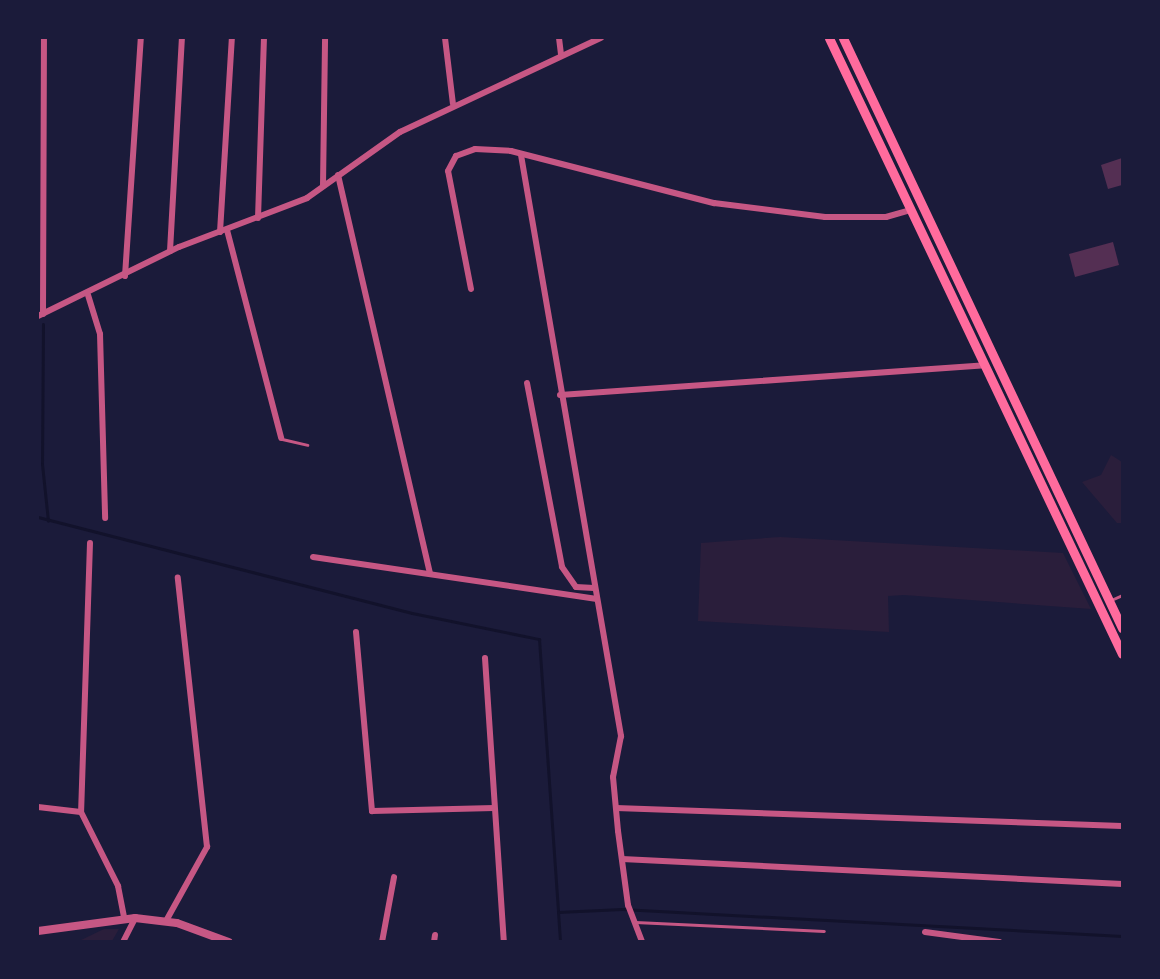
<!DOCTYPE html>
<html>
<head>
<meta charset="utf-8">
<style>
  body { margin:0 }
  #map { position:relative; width:1160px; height:979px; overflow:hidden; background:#1b1b3a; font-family:Overpass,sans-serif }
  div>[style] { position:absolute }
  .green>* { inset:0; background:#2a1e3b }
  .stream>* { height:3px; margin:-1.5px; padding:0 1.5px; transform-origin:1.5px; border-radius:1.5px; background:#12122b }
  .building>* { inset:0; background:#542f53 }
  .service>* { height:3px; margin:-1.5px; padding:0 1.5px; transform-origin:1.5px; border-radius:1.5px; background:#c65784 }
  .minor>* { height:6px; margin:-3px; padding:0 3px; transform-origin:3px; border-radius:3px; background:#c65784 }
  .tertiary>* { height:8px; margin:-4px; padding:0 4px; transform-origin:4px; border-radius:4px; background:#c65784 }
  .secondary>* { height:9px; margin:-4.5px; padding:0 4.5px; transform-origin:4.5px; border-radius:4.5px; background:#ff6b9d }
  span { translate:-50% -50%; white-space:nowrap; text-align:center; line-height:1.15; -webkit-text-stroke:4.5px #1b1b3a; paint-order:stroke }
  .frame { position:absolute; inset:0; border:39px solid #1b1b3a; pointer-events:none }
</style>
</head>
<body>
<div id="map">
  <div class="green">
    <i style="clip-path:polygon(1111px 455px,1122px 462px,1122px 523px,1117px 523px,1082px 482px,1101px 475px)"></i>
    <i style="clip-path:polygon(780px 537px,1063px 553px,1091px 609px,904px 595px,888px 596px,889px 632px,698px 621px,701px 543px)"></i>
    <i style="clip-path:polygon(104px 929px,119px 929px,112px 941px,79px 941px)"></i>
  </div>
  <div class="stream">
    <i style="left:43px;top:324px;width:140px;rotate:90.4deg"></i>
    <i style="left:42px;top:464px;width:57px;rotate:84deg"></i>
    <i style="left:38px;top:517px;width:386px;rotate:14.4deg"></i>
    <i style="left:412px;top:613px;width:130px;rotate:11.6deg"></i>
    <i style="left:539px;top:639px;width:274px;rotate:86deg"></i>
    <i style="left:558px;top:912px;width:64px;rotate:-2.7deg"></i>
    <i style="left:622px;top:909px;width:501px;rotate:3.09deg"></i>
    <i style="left:558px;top:912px;width:30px;rotate:86deg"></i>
  </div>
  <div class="building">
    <i style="clip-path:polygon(1122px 158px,1122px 185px,1108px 189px,1101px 165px)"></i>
    <i style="clip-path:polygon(1113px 242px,1119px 265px,1075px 277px,1069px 254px)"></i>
  </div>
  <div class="service">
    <i style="left:282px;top:439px;width:26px;rotate:13deg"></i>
    <i style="left:1111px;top:600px;width:12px;rotate:-24deg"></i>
    <i style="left:635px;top:922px;width:189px;rotate:2.7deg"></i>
  </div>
  <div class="minor">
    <i style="left:445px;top:38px;width:66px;rotate:83.1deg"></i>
    <i style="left:559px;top:38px;width:17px;rotate:83deg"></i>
    <i style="left:521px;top:155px;width:590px;rotate:80.23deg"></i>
    <i style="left:621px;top:736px;width:42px;rotate:101deg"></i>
    <i style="left:613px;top:777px;width:54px;rotate:84.7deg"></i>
    <i style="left:618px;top:831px;width:75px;rotate:82.3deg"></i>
    <i style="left:628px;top:905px;width:40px;rotate:69deg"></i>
    <i style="left:338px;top:175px;width:408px;rotate:77deg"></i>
    <i style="left:323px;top:186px;width:148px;rotate:-89.2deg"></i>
    <i style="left:258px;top:218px;width:180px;rotate:-88.1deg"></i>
    <i style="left:227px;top:230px;width:215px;rotate:75.4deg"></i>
    <i style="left:220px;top:232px;width:194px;rotate:-86.5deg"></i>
    <i style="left:170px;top:251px;width:213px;rotate:-86.8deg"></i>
    <i style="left:125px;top:276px;width:239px;rotate:-86.2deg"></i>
    <i style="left:471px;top:289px;width:120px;rotate:-101deg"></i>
    <i style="left:448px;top:171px;width:17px;rotate:-62deg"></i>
    <i style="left:456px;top:156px;width:20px;rotate:-20deg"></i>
    <i style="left:475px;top:149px;width:36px;rotate:3deg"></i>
    <i style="left:511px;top:151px;width:210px;rotate:14.4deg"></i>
    <i style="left:714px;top:203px;width:112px;rotate:7.2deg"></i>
    <i style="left:825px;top:217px;width:61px"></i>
    <i style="left:886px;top:217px;width:26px;rotate:-16deg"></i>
    <i style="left:88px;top:295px;width:41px;rotate:72.9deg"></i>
    <i style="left:100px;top:334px;width:184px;rotate:88.4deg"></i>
    <i style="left:43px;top:314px;width:276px;rotate:-89.8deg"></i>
    <i style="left:38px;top:316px;width:157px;rotate:-26.1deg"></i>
    <i style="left:179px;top:247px;width:137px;rotate:-20.9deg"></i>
    <i style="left:307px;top:198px;width:114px;rotate:-35.4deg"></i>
    <i style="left:400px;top:132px;width:222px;rotate:-25.1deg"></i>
    <i style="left:527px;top:383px;width:187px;rotate:79.2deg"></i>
    <i style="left:562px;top:567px;width:24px;rotate:55deg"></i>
    <i style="left:576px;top:587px;width:18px;rotate:3deg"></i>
    <i style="left:560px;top:395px;width:426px;rotate:-4deg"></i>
    <i style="left:90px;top:543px;width:269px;rotate:91.9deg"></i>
    <i style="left:81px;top:812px;width:83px;rotate:63.4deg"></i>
    <i style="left:118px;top:886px;width:32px;rotate:79deg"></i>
    <i style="left:313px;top:557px;width:287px;rotate:8.4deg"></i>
    <i style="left:356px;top:632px;width:180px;rotate:84.9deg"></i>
    <i style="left:372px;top:811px;width:122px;rotate:-1.4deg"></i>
    <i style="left:485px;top:658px;width:285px;rotate:86.2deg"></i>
    <i style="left:38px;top:807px;width:43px;rotate:6.6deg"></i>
    <i style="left:616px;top:808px;width:506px;rotate:2.04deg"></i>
    <i style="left:622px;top:859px;width:501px;rotate:2.86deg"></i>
    <i style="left:166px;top:921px;width:85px;rotate:-61deg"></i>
    <i style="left:207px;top:847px;width:271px;rotate:-96.2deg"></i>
    <i style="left:925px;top:932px;width:75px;rotate:7.7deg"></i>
    <i style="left:123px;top:942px;width:27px;rotate:-63deg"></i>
    <i style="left:382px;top:942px;width:66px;rotate:-79.5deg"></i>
    <i style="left:434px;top:942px;width:7px;rotate:-82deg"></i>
  </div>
  <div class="tertiary">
    <i style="left:38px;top:931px;width:98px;rotate:-7.6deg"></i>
    <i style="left:135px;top:918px;width:42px;rotate:6.8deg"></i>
    <i style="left:177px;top:923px;width:55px;rotate:20.1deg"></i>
  </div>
  <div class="secondary">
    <i style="left:829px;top:38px;width:682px;rotate:64.56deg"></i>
    <i style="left:843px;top:38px;width:653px;rotate:64.69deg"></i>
  </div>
  <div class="frame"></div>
</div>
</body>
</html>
